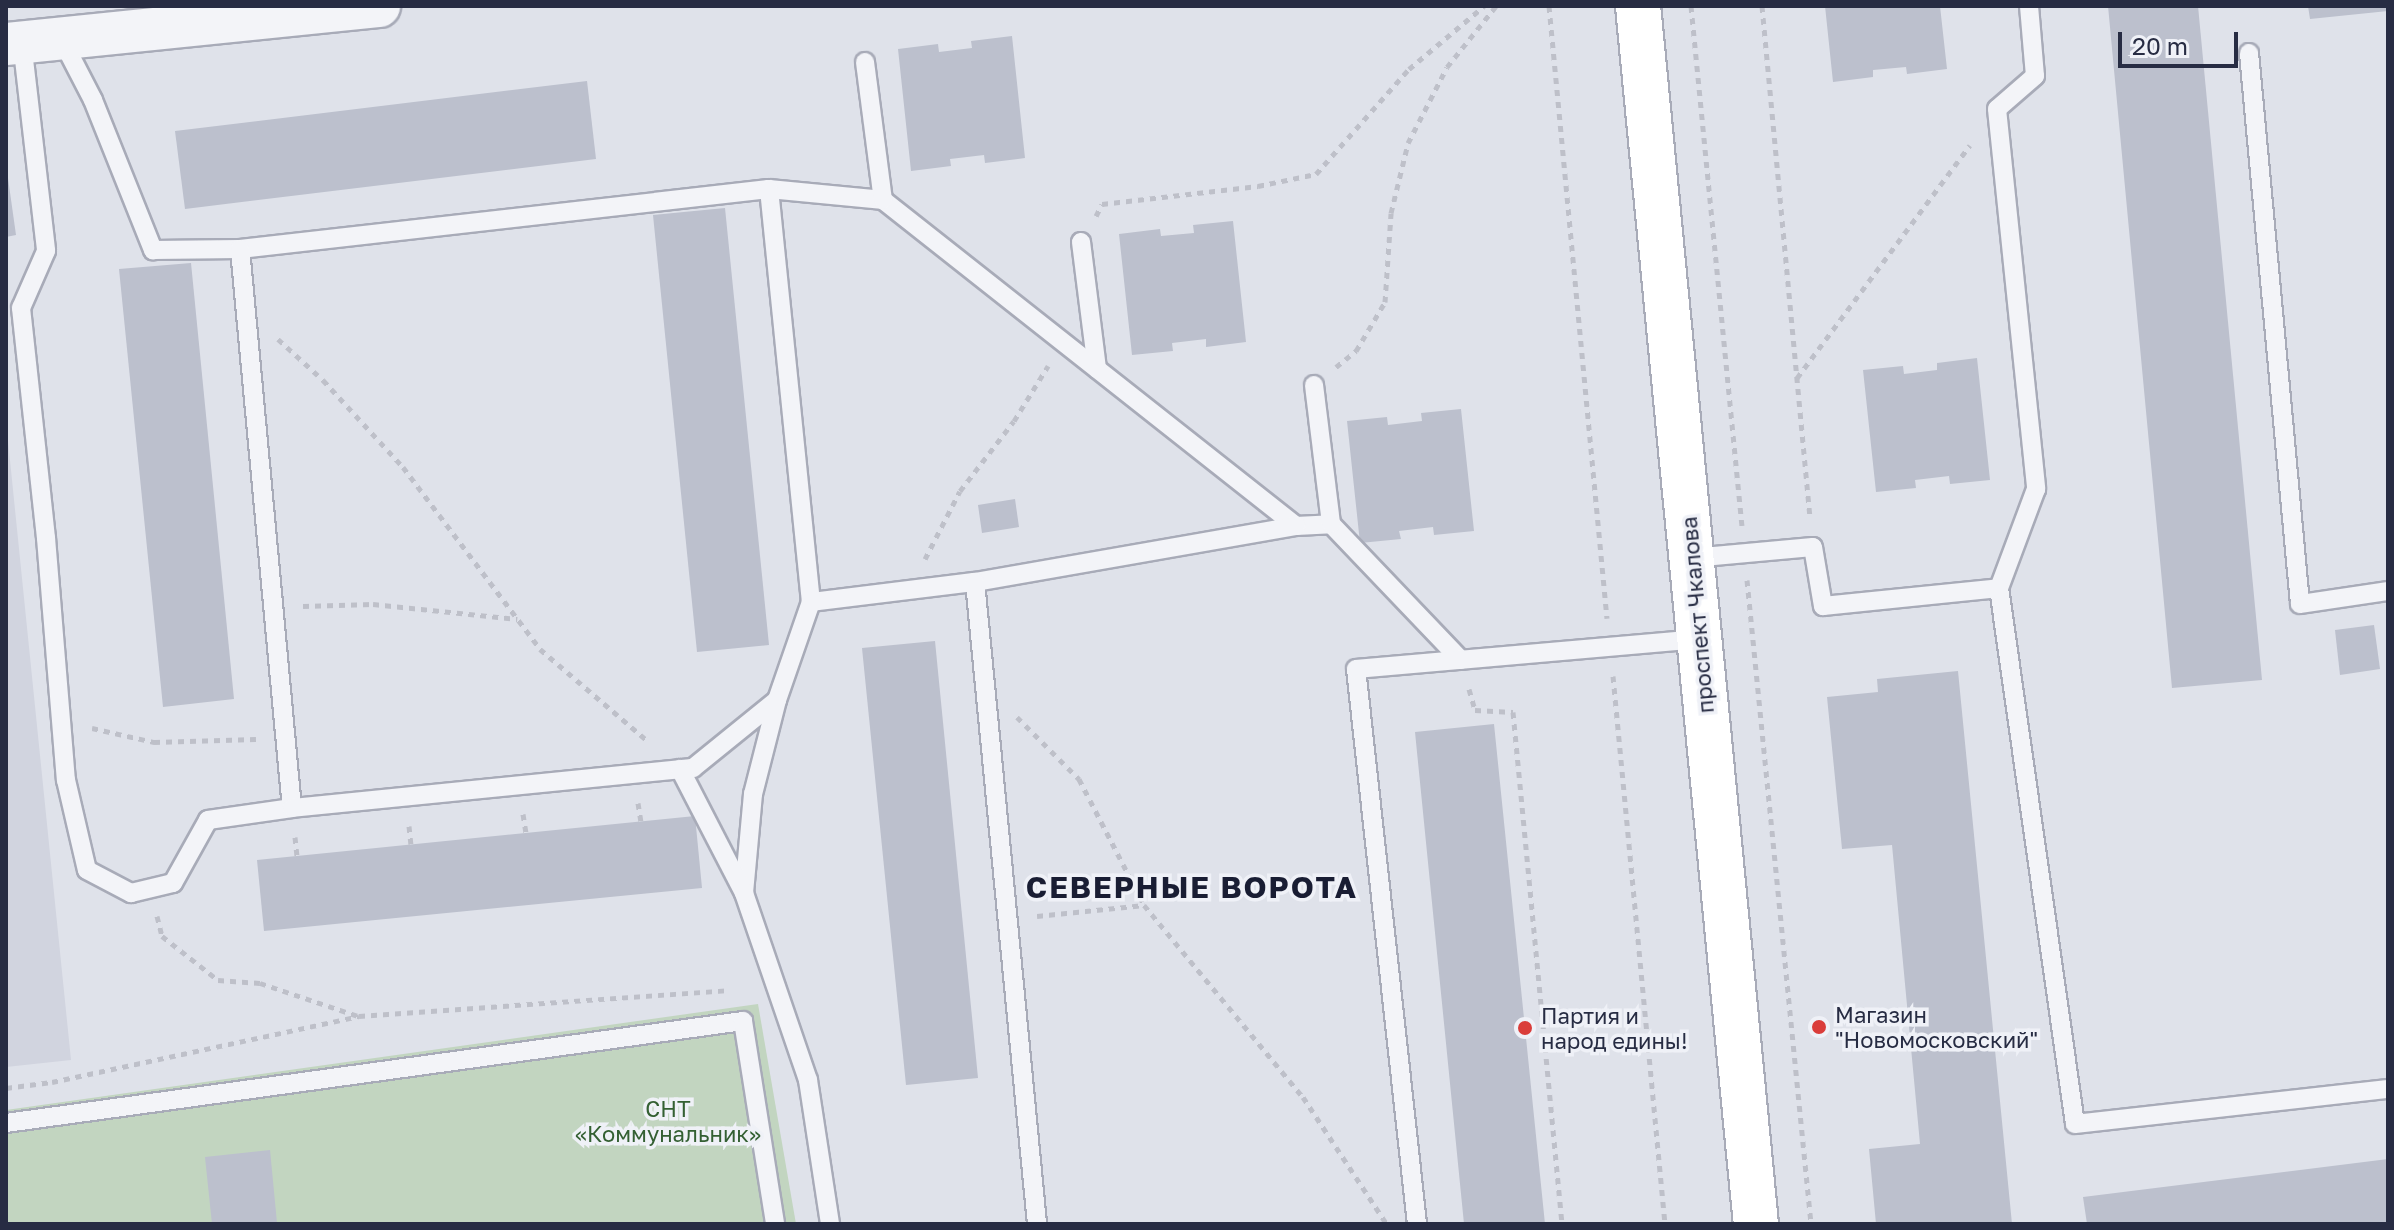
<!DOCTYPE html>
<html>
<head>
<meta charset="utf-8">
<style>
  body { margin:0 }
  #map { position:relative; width:2394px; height:1230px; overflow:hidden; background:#dfe2ea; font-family:"Golos Text",sans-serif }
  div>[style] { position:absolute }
  .built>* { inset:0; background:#d1d4df }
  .green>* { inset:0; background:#c2d5c0 }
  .building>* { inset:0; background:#bcc0cd }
  .path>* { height:5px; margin-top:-2.5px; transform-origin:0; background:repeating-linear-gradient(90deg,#bec0c9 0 6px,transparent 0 12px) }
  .roads { filter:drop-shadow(2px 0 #a8abb8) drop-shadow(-2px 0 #a8abb8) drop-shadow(0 2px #a8abb8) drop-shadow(0 -2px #a8abb8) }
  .service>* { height:18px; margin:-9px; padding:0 9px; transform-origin:9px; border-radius:9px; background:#f3f4f8 }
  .tertiary>* { height:42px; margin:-21px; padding:0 21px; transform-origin:21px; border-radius:21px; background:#f3f4f8 }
  .secondary>* { height:44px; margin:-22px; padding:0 22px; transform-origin:22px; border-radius:22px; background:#fff }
  .dots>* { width:22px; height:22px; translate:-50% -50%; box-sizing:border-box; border:4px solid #eff1f7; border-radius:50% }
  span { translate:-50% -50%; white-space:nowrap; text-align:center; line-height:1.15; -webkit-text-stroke:7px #eff1f7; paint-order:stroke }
  .street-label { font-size:22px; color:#272c43 }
  .poi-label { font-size:22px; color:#272c43 }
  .left { translate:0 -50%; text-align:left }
  .park-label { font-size:22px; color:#346033 }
  .district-label { font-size:30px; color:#191d33; font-weight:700; letter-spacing:2px }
  .frame { position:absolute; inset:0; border:8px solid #272c43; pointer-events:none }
  .scale { position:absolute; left:2118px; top:32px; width:120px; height:36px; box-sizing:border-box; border:4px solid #272c43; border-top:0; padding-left:10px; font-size:24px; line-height:28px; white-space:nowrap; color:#272c43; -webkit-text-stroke:6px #eff1f7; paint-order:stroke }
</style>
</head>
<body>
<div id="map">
  <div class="built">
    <i style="clip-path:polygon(6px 421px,71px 1060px,6px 1067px)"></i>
  </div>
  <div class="green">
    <i style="clip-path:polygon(758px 1004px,796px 1224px,6px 1224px,6px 1110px)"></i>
  </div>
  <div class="building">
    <i style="clip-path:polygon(1825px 6px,1940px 6px,1947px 69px,1907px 74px,1906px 67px,1873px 70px,1873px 77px,1833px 82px)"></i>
    <i style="clip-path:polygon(2108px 6px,2198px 6px,2262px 680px,2172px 688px)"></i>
    <i style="clip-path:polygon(2308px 6px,2388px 6px,2388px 11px,2310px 19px)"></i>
    <i style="clip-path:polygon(1012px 36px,1025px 158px,985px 163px,984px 155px,950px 159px,951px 166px,911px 171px,898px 49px,938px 44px,939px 52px,972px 48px,971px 41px)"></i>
    <i style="clip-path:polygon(587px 81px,596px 159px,185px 209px,175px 131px)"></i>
    <i style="clip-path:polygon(6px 164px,16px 235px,6px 237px)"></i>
    <i style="clip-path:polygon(725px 208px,769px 645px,697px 652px,653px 215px)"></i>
    <i style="clip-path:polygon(1233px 221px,1246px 342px,1206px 347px,1206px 339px,1172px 343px,1173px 351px,1132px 355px,1119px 234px,1160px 229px,1161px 236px,1194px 233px,1193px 225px)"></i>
    <i style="clip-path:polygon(191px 263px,234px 699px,163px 707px,119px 269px)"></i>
    <i style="clip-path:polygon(1977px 358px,1990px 480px,1950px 484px,1949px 476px,1915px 480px,1916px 488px,1876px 492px,1863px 370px,1903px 366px,1904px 374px,1937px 370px,1937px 363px)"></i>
    <i style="clip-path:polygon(1461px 409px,1474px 531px,1434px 535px,1433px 527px,1399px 531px,1401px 539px,1360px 543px,1347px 421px,1387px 417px,1388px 425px,1422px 421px,1421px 413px)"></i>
    <i style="clip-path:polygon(1015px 499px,1019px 527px,982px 533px,978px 505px)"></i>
    <i style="clip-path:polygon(2374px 625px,2380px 669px,2340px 675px,2335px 630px)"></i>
    <i style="clip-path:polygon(935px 641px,978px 1078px,906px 1085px,862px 648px)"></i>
    <i style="clip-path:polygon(1958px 671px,2012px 1224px,1876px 1224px,1869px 1149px,1920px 1144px,1892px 845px,1842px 849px,1827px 697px,1878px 692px,1877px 679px)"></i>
    <i style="clip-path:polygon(1494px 724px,1525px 1028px,1545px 1224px,1464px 1224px,1415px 732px)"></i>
    <i style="clip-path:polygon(695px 816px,702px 888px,264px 931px,257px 860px)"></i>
    <i style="clip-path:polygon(270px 1150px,277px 1223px,212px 1224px,205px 1157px)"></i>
    <i style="clip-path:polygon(2388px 1159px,2388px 1224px,2087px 1224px,2083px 1197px)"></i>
  </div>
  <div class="path">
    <i style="left:1549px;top:6px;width:615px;rotate:84.59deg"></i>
    <i style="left:1691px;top:6px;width:522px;rotate:84.4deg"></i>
    <i style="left:1762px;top:6px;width:514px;rotate:84.64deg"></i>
    <i style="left:1096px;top:216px;width:13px;rotate:-63deg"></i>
    <i style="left:1102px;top:204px;width:157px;rotate:-6.6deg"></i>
    <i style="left:1258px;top:186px;width:59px;rotate:-11.7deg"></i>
    <i style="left:1316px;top:174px;width:140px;rotate:-48.5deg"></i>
    <i style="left:1409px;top:69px;width:98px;rotate:-40deg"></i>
    <i style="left:278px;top:339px;width:61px;rotate:42.3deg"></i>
    <i style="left:323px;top:380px;width:118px;rotate:47.4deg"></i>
    <i style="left:403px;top:467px;width:228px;rotate:53deg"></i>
    <i style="left:540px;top:649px;width:143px;rotate:40.5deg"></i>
    <i style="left:1336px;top:367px;width:26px;rotate:-39deg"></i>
    <i style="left:1356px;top:351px;width:57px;rotate:-59.4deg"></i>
    <i style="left:1385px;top:302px;width:89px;rotate:-86.1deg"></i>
    <i style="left:1391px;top:213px;width:72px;rotate:-76.3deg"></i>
    <i style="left:1408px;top:143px;width:85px;rotate:-62.8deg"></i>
    <i style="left:1447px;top:67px;width:78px;rotate:-51.2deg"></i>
    <i style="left:1797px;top:378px;width:290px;rotate:-53.4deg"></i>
    <i style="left:925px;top:559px;width:76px;rotate:-62.8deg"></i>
    <i style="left:960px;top:491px;width:88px;rotate:-52.4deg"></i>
    <i style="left:1014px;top:421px;width:65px;rotate:-58.3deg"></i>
    <i style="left:1747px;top:580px;width:647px;rotate:84.32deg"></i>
    <i style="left:303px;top:606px;width:70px;rotate:-1.6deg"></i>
    <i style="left:373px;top:604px;width:145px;rotate:5.9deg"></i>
    <i style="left:1613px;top:676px;width:550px;rotate:84.58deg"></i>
    <i style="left:1469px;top:689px;width:22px;rotate:74deg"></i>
    <i style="left:1475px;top:710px;width:38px;rotate:3deg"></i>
    <i style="left:1513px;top:712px;width:514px;rotate:84.53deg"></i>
    <i style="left:1017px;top:717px;width:88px;rotate:45deg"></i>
    <i style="left:1079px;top:779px;width:142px;rotate:62.7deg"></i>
    <i style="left:1144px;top:905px;width:249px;rotate:50.4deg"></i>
    <i style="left:1303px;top:1097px;width:151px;rotate:56.6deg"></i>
    <i style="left:92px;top:728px;width:64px;rotate:12.7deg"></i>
    <i style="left:154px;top:742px;width:102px;rotate:-1.7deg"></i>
    <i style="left:638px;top:803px;width:18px;rotate:81deg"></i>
    <i style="left:523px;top:814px;width:19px;rotate:81deg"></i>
    <i style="left:409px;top:826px;width:18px;rotate:84deg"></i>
    <i style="left:295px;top:837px;width:19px;rotate:84deg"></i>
    <i style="left:157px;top:916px;width:21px;rotate:76deg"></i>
    <i style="left:162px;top:936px;width:71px;rotate:38.2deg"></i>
    <i style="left:218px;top:980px;width:42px;rotate:4.1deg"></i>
    <i style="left:260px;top:983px;width:103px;rotate:18.6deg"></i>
    <i style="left:1037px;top:916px;width:108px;rotate:-5.9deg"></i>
    <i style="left:6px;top:1088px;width:46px;rotate:-7.4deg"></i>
    <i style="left:52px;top:1082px;width:314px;rotate:-12.1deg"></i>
    <i style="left:359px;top:1016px;width:371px;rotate:-4deg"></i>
  </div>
  <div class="roads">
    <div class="service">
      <i style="left:2029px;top:6px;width:70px;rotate:85.1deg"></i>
      <i style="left:2035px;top:76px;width:50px;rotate:139deg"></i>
      <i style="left:1997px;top:109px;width:382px;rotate:84.1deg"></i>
      <i style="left:2036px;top:489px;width:106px;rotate:110.5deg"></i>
      <i style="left:1999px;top:588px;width:541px;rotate:81.93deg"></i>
      <i style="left:2075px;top:1124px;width:315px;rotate:-6.4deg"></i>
      <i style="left:61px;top:38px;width:70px;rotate:62.7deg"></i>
      <i style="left:93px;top:100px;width:162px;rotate:68.2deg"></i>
      <i style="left:153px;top:250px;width:87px;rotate:-0.7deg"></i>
      <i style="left:240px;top:249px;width:532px;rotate:-6.47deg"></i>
      <i style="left:769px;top:189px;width:115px;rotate:5.5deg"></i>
      <i style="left:883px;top:200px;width:526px;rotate:38.29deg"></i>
      <i style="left:1296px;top:526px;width:35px;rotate:-3deg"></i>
      <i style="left:1331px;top:524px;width:188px;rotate:46.3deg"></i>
      <i style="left:22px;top:42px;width:210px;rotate:83.4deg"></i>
      <i style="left:46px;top:251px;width:62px;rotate:113.7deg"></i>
      <i style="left:21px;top:308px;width:231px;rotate:83.8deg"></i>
      <i style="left:46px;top:538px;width:243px;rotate:85.3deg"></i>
      <i style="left:66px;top:780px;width:92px;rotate:76.9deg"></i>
      <i style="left:87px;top:870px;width:50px;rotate:27.6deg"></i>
      <i style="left:131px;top:893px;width:43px;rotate:-13.4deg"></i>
      <i style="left:173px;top:883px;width:72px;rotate:-60.9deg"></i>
      <i style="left:208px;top:820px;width:85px;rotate:-8.1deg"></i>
      <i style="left:2249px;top:53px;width:553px;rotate:84.71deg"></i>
      <i style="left:2300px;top:604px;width:89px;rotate:-8.4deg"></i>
      <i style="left:865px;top:62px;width:139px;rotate:82.6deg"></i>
      <i style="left:769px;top:189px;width:415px;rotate:84.2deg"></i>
      <i style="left:811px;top:602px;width:165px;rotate:-7deg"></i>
      <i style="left:975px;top:582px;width:326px;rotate:-9.9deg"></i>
      <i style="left:1081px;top:242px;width:128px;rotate:82.8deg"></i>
      <i style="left:240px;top:249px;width:561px;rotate:84.69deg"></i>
      <i style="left:292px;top:808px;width:403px;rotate:-5.7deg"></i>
      <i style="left:693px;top:768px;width:108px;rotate:-39deg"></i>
      <i style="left:777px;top:700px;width:104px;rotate:-70.9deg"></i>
      <i style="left:1314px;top:385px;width:140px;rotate:83deg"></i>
      <i style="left:1692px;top:558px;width:121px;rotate:-5.2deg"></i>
      <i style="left:1813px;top:547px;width:60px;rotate:80.4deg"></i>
      <i style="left:1823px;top:606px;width:177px;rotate:-5.8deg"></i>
      <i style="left:975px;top:582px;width:645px;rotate:84.48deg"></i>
      <i style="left:777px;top:700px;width:97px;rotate:104.3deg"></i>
      <i style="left:753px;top:794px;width:99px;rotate:95.2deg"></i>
      <i style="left:744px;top:893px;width:198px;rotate:71.1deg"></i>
      <i style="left:808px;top:1080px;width:146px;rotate:81.3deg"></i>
      <i style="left:680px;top:769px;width:140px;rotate:62.7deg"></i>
      <i style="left:6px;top:1123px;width:744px;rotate:-7.88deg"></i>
      <i style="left:743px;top:1021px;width:206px;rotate:81deg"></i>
      <i style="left:1417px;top:1224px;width:558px;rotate:-96.27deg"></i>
      <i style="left:1356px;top:669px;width:344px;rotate:-5deg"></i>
    </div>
    <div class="tertiary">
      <i style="left:6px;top:44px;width:375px;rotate:-5.8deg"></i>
    </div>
    <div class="secondary">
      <i style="left:1638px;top:6px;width:1224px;rotate:84.47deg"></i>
    </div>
  </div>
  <div class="dots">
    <i style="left:1819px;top:1027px;background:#da3d3a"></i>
    <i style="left:1525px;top:1028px;background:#da3d3a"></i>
  </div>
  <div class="street-label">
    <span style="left:1697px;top:615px;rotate:-95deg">проспект Чкалова</span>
  </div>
  <div class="poi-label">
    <span class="left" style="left:1835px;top:1027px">Магазин<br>"Новомосковский"</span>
    <span class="left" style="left:1541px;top:1028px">Партия и<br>народ едины!</span>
  </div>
  <div class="park-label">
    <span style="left:668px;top:1121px">СНТ<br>«Коммунальник»</span>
  </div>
  <div class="district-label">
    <span style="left:1192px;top:887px">СЕВЕРНЫЕ ВОРОТА</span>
  </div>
  <div class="frame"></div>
  <div class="scale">20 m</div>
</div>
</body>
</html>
